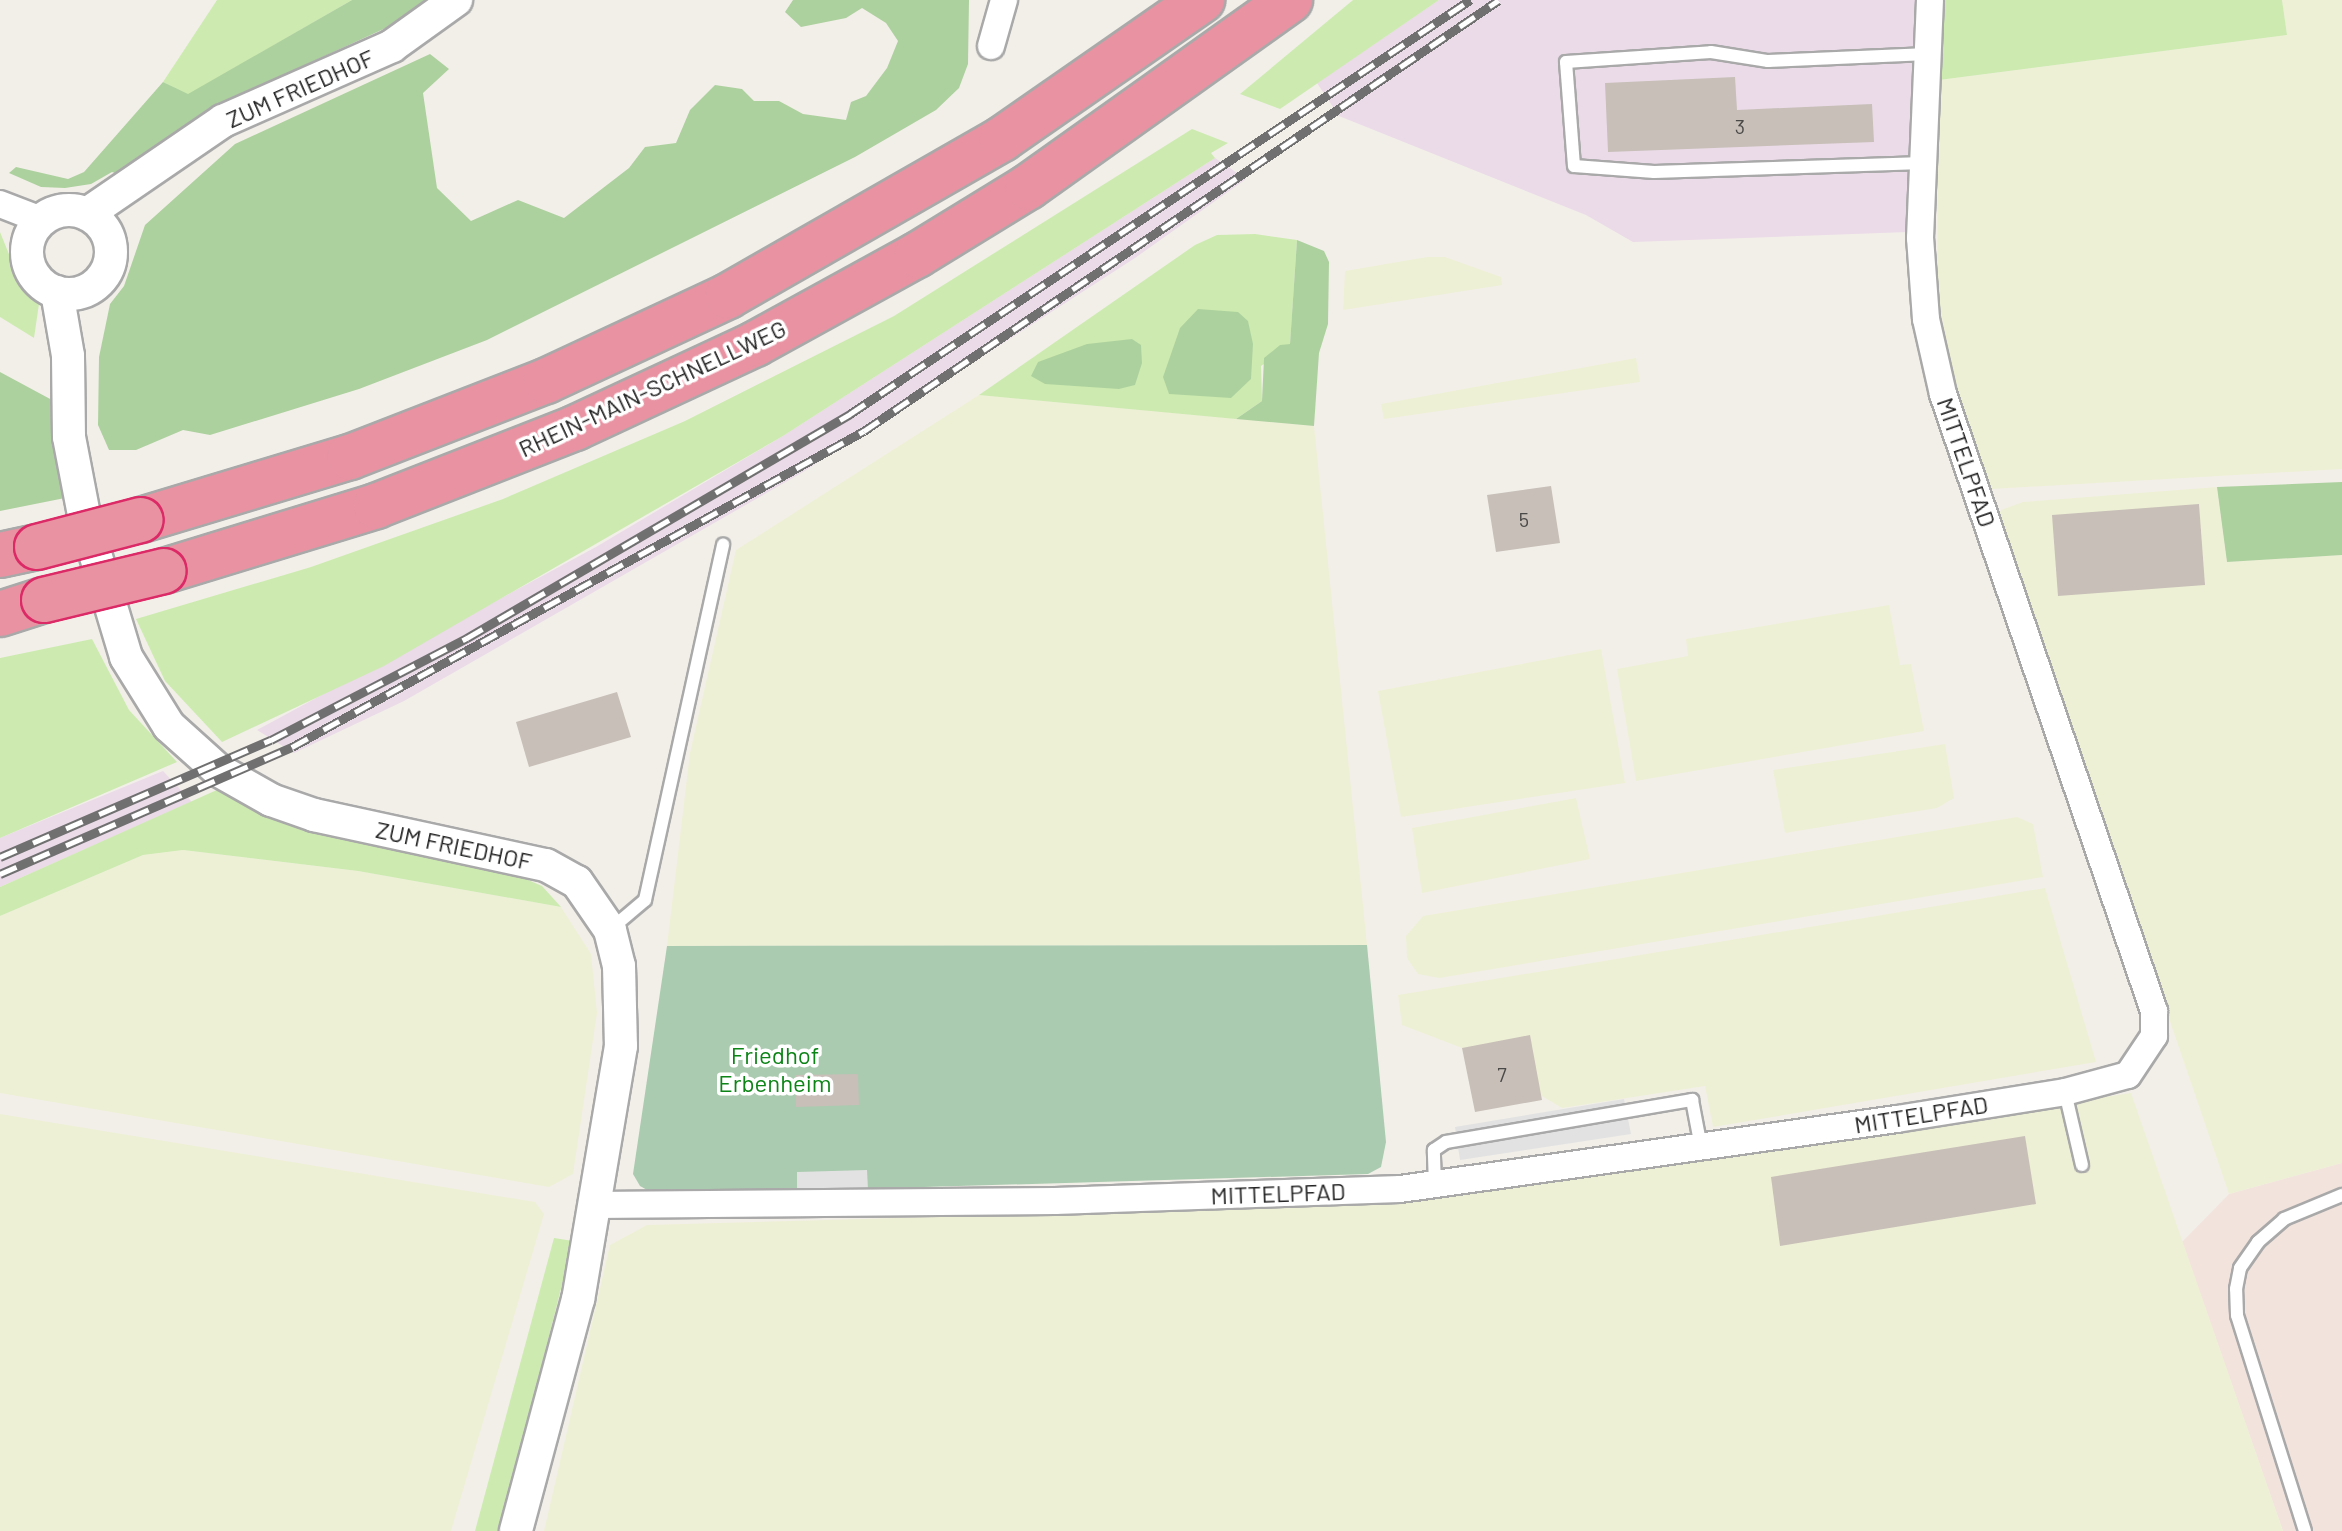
<!DOCTYPE html>
<html>
<head>
<meta charset="utf-8">
<style>
  body { margin:0 }
  #map { position:relative; width:2342px; height:1531px; overflow:hidden; background:#f2efe9; font-family:Barlow,sans-serif }
  div>[style] { position:absolute }
  .industrial>* { inset:0; background:#ebdbe8 }
  .military>* { inset:0; background:#f3e3dd }
  .farmland>* { inset:0; background:#eef0d5 }
  .grass>* { inset:0; background:#cdebb0 }
  .forest>* { inset:0; background:#add19e }
  .cemetery>* { inset:0; background:#aacbaf }
  .parking>* { inset:0; background:#e2e2e2 }
  .building>* { inset:0; background:#c7bfb8 }
  .roads { filter:drop-shadow(2px 0 #a9a9a9) drop-shadow(-2px 0 #a9a9a9) drop-shadow(0 2px #a9a9a9) drop-shadow(0 -2px #a9a9a9) }
  .service>* { height:12px; margin:-6px; padding:0 6px; transform-origin:6px; border-radius:6px; background:#fff }
  .minor>* { height:26px; margin:-13px; padding:0 13px; transform-origin:13px; border-radius:13px; background:#fff }
  .tertiary>* { height:32px; margin:-16px; padding:0 16px; transform-origin:16px; border-radius:16px; background:#fff }
  .tertiary>.ring { margin:-16px; padding:0; box-sizing:content-box; background:none; border:32px solid #fff; border-radius:50% }
  .motorway>* { height:44px; margin:-22px; padding:0 22px; transform-origin:22px; border-radius:22px; background:#e892a2 }
  .rail>* { height:9px; margin-top:-4.5px; transform-origin:0; background:repeating-linear-gradient(90deg,#fff 0 18px,#707070 0 36px); box-sizing:border-box; border-block:2px solid #707070 }
  .bridges { filter:drop-shadow(2px 0 #dc2a67) drop-shadow(-2px 0 #dc2a67) drop-shadow(0 2px #dc2a67) drop-shadow(0 -2px #dc2a67) }
  .motorway-bridge>* { height:44px; margin:-22px; padding:0 22px; transform-origin:22px; border-radius:22px; background:#e892a2 }
  span { translate:-50% -50%; white-space:nowrap; text-align:center; line-height:1.15; -webkit-text-stroke:7px #fff; paint-order:stroke }
  .number-label { font-size:20px; color:#4b4948 }
  .number-label span { -webkit-text-stroke-width:0 }
  .street-label { font-size:24px; color:#222 }
  .park-label { font-size:24px; color:#0c8416 }
</style>
</head>
<body>
<div id="map">
  <div class="industrial">
    <i style="clip-path:polygon(1439px 0,1920px 0,1908px 232px,1633px 242px,1586px 215px,1339px 116px,1317px 83px)"></i>
    <i style="clip-path:polygon(1215px 158px,1246px 179px,1135px 258px,803px 472px,404px 701px,294px 753px,257px 730px,596px 547px,783px 436px)"></i>
    <i style="clip-path:polygon(163px 771px,192px 802px,0 887px,0 838px)"></i>
  </div>
  <div class="military">
    <i style="clip-path:polygon(2342px 1163px,2342px 1531px,2283px 1531px,2182px 1242px,2229px 1194px)"></i>
  </div>
  <div class="farmland">
    <i style="clip-path:polygon(2282px 0,2342px 0,2342px 469px,1991px 489px,1959px 402px,1937px 293px,1939px 80px,2287px 35px)"></i>
    <i style="clip-path:polygon(1427px 257px,1445px 257px,1501px 277px,1502px 285px,1343px 310px,1345px 271px)"></i>
    <i style="clip-path:polygon(1636px 358px,1640px 382px,1384px 419px,1381px 404px)"></i>
    <i style="clip-path:polygon(979px 395px,1314px 426px,1367px 945px,667px 946px,690px 753px,736px 550px)"></i>
    <i style="clip-path:polygon(2217px 487px,2227px 562px,2342px 555px,2342px 1163px,2229px 1194px,1998px 518px,2001px 510px,2023px 502px)"></i>
    <i style="clip-path:polygon(1889px 605px,1900px 665px,1911px 664px,1924px 731px,1636px 781px,1617px 669px,1688px 656px,1686px 639px)"></i>
    <i style="clip-path:polygon(1601px 649px,1625px 783px,1401px 817px,1378px 691px)"></i>
    <i style="clip-path:polygon(1945px 744px,1954px 798px,1937px 808px,1785px 833px,1773px 770px)"></i>
    <i style="clip-path:polygon(1576px 798px,1590px 859px,1422px 893px,1412px 828px)"></i>
    <i style="clip-path:polygon(2017px 817px,2033px 824px,2043px 877px,1439px 978px,1418px 974px,1407px 958px,1406px 936px,1423px 916px)"></i>
    <i style="clip-path:polygon(183px 850px,358px 871px,561px 907px,591px 954px,597px 1013px,573px 1174px,549px 1187px,0 1093px,0 916px,143px 855px)"></i>
    <i style="clip-path:polygon(2045px 888px,2096px 1062px,1713px 1127px,1705px 1086px,1562px 1108px,1462px 1048px,1402px 1025px,1398px 995px)"></i>
    <i style="clip-path:polygon(2131px 1093px,2283px 1531px,544px 1531px,610px 1245px,647px 1225px,1400px 1204px)"></i>
    <i style="clip-path:polygon(0 1114px,535px 1202px,544px 1214px,451px 1531px,0 1531px)"></i>
  </div>
  <div class="grass">
    <i style="clip-path:polygon(217px 0,352px 0,188px 95px,163px 82px)"></i>
    <i style="clip-path:polygon(1353px 0,1439px 0,1280px 109px,1240px 94px)"></i>
    <i style="clip-path:polygon(1943px 0,2282px 0,2287px 35px,1939px 80px)"></i>
    <i style="clip-path:polygon(1192px 129px,1228px 143px,1211px 153px,1215px 158px,783px 436px,384px 666px,222px 742px,165px 681px,136px 619px,311px 567px,503px 499px,685px 421px,894px 316px)"></i>
    <i style="clip-path:polygon(0 232px,17px 274px,39px 304px,34px 338px,0 317px)"></i>
    <i style="clip-path:polygon(1255px 234px,1297px 240px,1290px 345px,1261px 366px,1262px 401px,1236px 419px,979px 395px,1195px 245px,1217px 235px)"></i>
    <i style="clip-path:polygon(92px 639px,129px 710px,177px 762px,0 838px,0 658px)"></i>
    <i style="clip-path:polygon(219px 789px,279px 822px,512px 873px,542px 886px,561px 907px,358px 871px,183px 850px,143px 855px,0 916px,0 887px)"></i>
    <i style="clip-path:polygon(554px 1238px,573px 1241px,505px 1511px,498px 1531px,475px 1531px)"></i>
  </div>
  <div class="forest">
    <i style="clip-path:polygon(352px 0,427px 0,399px 22px,222px 103px,120px 175px,112px 172px,91px 184px,65px 188px,41px 187px,9px 173px,16px 167px,68px 179px,84px 172px,163px 82px,188px 94px)"></i>
    <i style="clip-path:polygon(793px 0,969px 0,968px 64px,959px 88px,936px 110px,855px 157px,487px 340px,359px 389px,210px 435px,183px 430px,136px 450px,109px 450px,98px 425px,99px 357px,110px 304px,124px 286px,145px 225px,235px 144px,430px 54px,449px 69px,423px 93px,437px 188px,471px 221px,518px 200px,564px 218px,629px 168px,645px 147px,676px 143px,690px 110px,715px 85px,742px 89px,754px 101px,779px 101px,803px 114px,846px 120px,851px 102px,866px 96px,887px 68px,898px 41px,886px 23px,862px 8px,846px 18px,801px 27px,785px 12px)"></i>
    <i style="clip-path:polygon(1297px 240px,1324px 251px,1329px 262px,1328px 324px,1319px 353px,1314px 426px,1236px 419px,1262px 401px,1264px 358px,1280px 345px,1290px 344px)"></i>
    <i style="clip-path:polygon(1198px 309px,1238px 312px,1248px 321px,1253px 344px,1251px 379px,1231px 398px,1169px 394px,1163px 377px,1180px 328px)"></i>
    <i style="clip-path:polygon(1132px 339px,1141px 345px,1142px 363px,1135px 385px,1119px 389px,1045px 384px,1031px 376px,1038px 362px,1087px 344px)"></i>
    <i style="clip-path:polygon(0 372px,52px 400px,54px 449px,65px 498px,0 511px)"></i>
    <i style="clip-path:polygon(2342px 482px,2342px 555px,2227px 562px,2217px 487px)"></i>
  </div>
  <div class="cemetery">
    <i style="clip-path:polygon(1367px 945px,1386px 1142px,1381px 1167px,1368px 1174px,656px 1195px,640px 1186px,633px 1174px,667px 946px)"></i>
  </div>
  <div class="parking">
    <i style="clip-path:polygon(1624px 1099px,1631px 1134px,1460px 1160px,1455px 1127px)"></i>
    <i style="clip-path:polygon(867px 1170px,868px 1190px,797px 1191px,797px 1172px)"></i>
  </div>
  <div class="building">
    <i style="clip-path:polygon(1735px 77px,1737px 110px,1872px 104px,1874px 142px,1608px 152px,1605px 83px)"></i>
    <i style="clip-path:polygon(1551px 486px,1560px 543px,1496px 552px,1487px 495px)"></i>
    <i style="clip-path:polygon(2199px 504px,2205px 585px,2058px 596px,2052px 515px)"></i>
    <i style="clip-path:polygon(617px 692px,631px 737px,529px 767px,516px 722px)"></i>
    <i style="clip-path:polygon(1530px 1035px,1542px 1100px,1475px 1112px,1462px 1048px)"></i>
    <i style="clip-path:polygon(858px 1074px,859px 1105px,796px 1107px,795px 1075px)"></i>
    <i style="clip-path:polygon(2025px 1136px,2036px 1204px,1780px 1246px,1771px 1177px)"></i>
  </div>
  <div class="roads">
    <div class="service">
      <i style="left:1923px;top:163px;width:269px;rotate:178.1deg"></i>
      <i style="left:1654px;top:172px;width:80px;rotate:-175.7deg"></i>
      <i style="left:1574px;top:166px;width:104px;rotate:-94.4deg"></i>
      <i style="left:1566px;top:62px;width:145px;rotate:-3.9deg"></i>
      <i style="left:1711px;top:52px;width:58px;rotate:9deg"></i>
      <i style="left:1768px;top:61px;width:160px;rotate:-2.5deg"></i>
      <i style="left:612px;top:928px;width:43px;rotate:-40.3deg"></i>
      <i style="left:645px;top:900px;width:364px;rotate:-77.6deg"></i>
      <i style="left:2065px;top:1092px;width:75px;rotate:76.9deg"></i>
      <i style="left:1435px;top:1185px;width:35px;rotate:-92deg"></i>
      <i style="left:1434px;top:1150px;width:14px;rotate:-34deg"></i>
      <i style="left:1446px;top:1142px;width:250px;rotate:-9.7deg"></i>
      <i style="left:1692px;top:1100px;width:48px;rotate:79.2deg"></i>
      <i style="left:2305px;top:1531px;width:226px;rotate:-107.5deg"></i>
      <i style="left:2237px;top:1315px;width:26px;rotate:-92deg"></i>
      <i style="left:2236px;top:1289px;width:21px;rotate:-79deg"></i>
      <i style="left:2240px;top:1268px;width:32px;rotate:-55deg"></i>
      <i style="left:2258px;top:1242px;width:35px;rotate:-41deg"></i>
      <i style="left:2284px;top:1219px;width:63px;rotate:-22.5deg"></i>
    </div>
    <div class="minor">
      <i style="left:991px;top:46px;width:48px;rotate:-74.2deg"></i>
      <i style="left:0;top:204px;width:44px;rotate:21.3deg"></i>
      <i style="left:594px;top:1205px;width:461px;rotate:-0.5deg"></i>
      <i style="left:1055px;top:1201px;width:345px;rotate:-2deg"></i>
      <i style="left:1400px;top:1189px;width:502px;rotate:-8.02deg"></i>
      <i style="left:1897px;top:1119px;width:170px;rotate:-9.1deg"></i>
      <i style="left:2065px;top:1092px;width:65px;rotate:-15.1deg"></i>
      <i style="left:2128px;top:1075px;width:47px;rotate:-56.3deg"></i>
      <i style="left:2154px;top:1036px;width:25px;rotate:-90deg"></i>
      <i style="left:2154px;top:1011px;width:652px;rotate:-108.88deg"></i>
      <i style="left:1943px;top:394px;width:77px;rotate:-102.8deg"></i>
      <i style="left:1926px;top:319px;width:81px;rotate:-94.2deg"></i>
      <i style="left:1920px;top:238px;width:238px;rotate:-87.6deg"></i>
    </div>
    <div class="tertiary">
      <i class="ring" style="left:27px;top:210px;width:52px;height:52px"></i>
      <i style="left:87px;top:214px;width:165px;rotate:-34.4deg"></i>
      <i style="left:223px;top:121px;width:185px;rotate:-23.9deg"></i>
      <i style="left:392px;top:46px;width:79px;rotate:-35.7deg"></i>
      <i style="left:57px;top:292px;width:65px;rotate:80.2deg"></i>
      <i style="left:68px;top:356px;width:81px;rotate:89.3deg"></i>
      <i style="left:69px;top:437px;width:85px;rotate:79.1deg"></i>
      <i style="left:85px;top:520px;width:143px;rotate:73.3deg"></i>
      <i style="left:126px;top:657px;width:81px;rotate:58.1deg"></i>
      <i style="left:169px;top:726px;width:66px;rotate:41.9deg"></i>
      <i style="left:218px;top:770px;width:61px;rotate:29.5deg"></i>
      <i style="left:271px;top:800px;width:46px;rotate:19.2deg"></i>
      <i style="left:314px;top:815px;width:237px;rotate:12.2deg"></i>
      <i style="left:546px;top:865px;width:35px;rotate:29deg"></i>
      <i style="left:577px;top:882px;width:58px;rotate:55.5deg"></i>
      <i style="left:610px;top:930px;width:37px;rotate:76deg"></i>
      <i style="left:619px;top:966px;width:80px;rotate:88.6deg"></i>
      <i style="left:621px;top:1046px;width:257px;rotate:99.6deg"></i>
      <i style="left:578px;top:1299px;width:240px;rotate:105deg"></i>
    </div>
    <div class="motorway">
      <i style="left:141px;top:520px;width:218px;rotate:-16.8deg"></i>
      <i style="left:350px;top:457px;width:210px;rotate:-21.2deg"></i>
      <i style="left:546px;top:381px;width:201px;rotate:-25deg"></i>
      <i style="left:728px;top:296px;width:316px;rotate:-29.8deg"></i>
      <i style="left:1002px;top:139px;width:244px;rotate:-34.8deg"></i>
      <i style="left:0;top:555px;width:38px;rotate:-12deg"></i>
      <i style="left:164px;top:571px;width:222px;rotate:-17deg"></i>
      <i style="left:376px;top:506px;width:214px;rotate:-21.4deg"></i>
      <i style="left:575px;top:428px;width:199px;rotate:-25deg"></i>
      <i style="left:755px;top:344px;width:185px;rotate:-28.8deg"></i>
      <i style="left:917px;top:255px;width:130px;rotate:-31.5deg"></i>
      <i style="left:1028px;top:187px;width:322px;rotate:-35.5deg"></i>
      <i style="left:0;top:614px;width:46px;rotate:-17.7deg"></i>
    </div>
  </div>
  <div class="rail">
    <i style="left:0;top:857px;width:295px;rotate:-23.4deg"></i>
    <i style="left:271px;top:740px;width:221px;rotate:-27.5deg"></i>
    <i style="left:467px;top:638px;width:444px;rotate:-30.3deg"></i>
    <i style="left:850px;top:414px;width:746px;rotate:-33.73deg"></i>
    <i style="left:0;top:874px;width:318px;rotate:-23.5deg"></i>
    <i style="left:292px;top:747px;width:653px;rotate:-28.92deg"></i>
    <i style="left:864px;top:431px;width:767px;rotate:-34.17deg"></i>
  </div>
  <div class="bridges">
    <div class="motorway-bridge">
      <i style="left:37px;top:547px;width:107px;rotate:-14.6deg"></i>
      <i style="left:44px;top:600px;width:123px;rotate:-13.6deg"></i>
    </div>
  </div>
  <div class="number-label">
    <span style="left:1740px;top:126px">3</span>
    <span style="left:1524px;top:519px">5</span>
    <span style="left:1502px;top:1074px">7</span>
  </div>
  <div class="street-label">
    <span style="left:300px;top:88px;rotate:-24deg">ZUM FRIEDHOF</span>
    <span style="left:652px;top:388px;rotate:-25deg">RHEIN-MAIN-SCHNELLWEG</span>
    <span style="left:1967px;top:462px;rotate:71deg">MITTELPFAD</span>
    <span style="left:454px;top:845px;rotate:12deg">ZUM FRIEDHOF</span>
    <span style="left:1921px;top:1114px;rotate:-9deg">MITTELPFAD</span>
    <span style="left:1278px;top:1193px;rotate:-2deg">MITTELPFAD</span>
  </div>
  <div class="park-label">
    <span style="left:775px;top:1069px">Friedhof<br>Erbenheim</span>
  </div>
</div>
</body>
</html>
